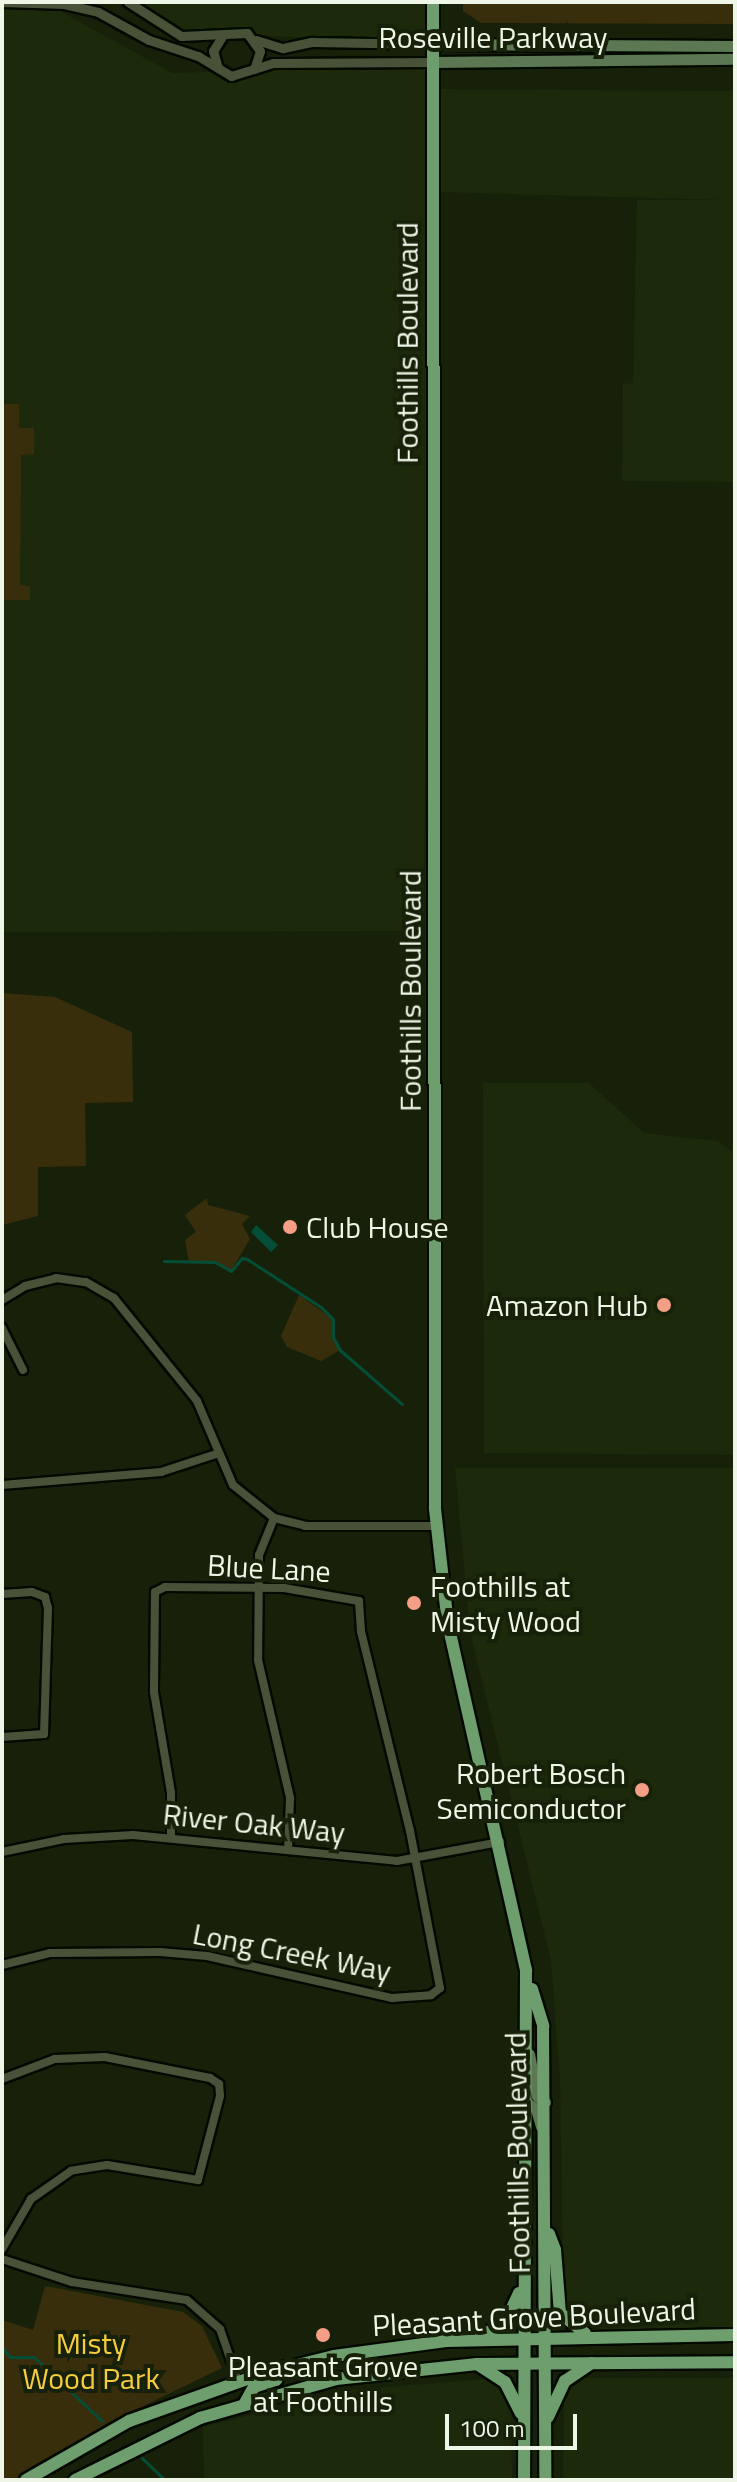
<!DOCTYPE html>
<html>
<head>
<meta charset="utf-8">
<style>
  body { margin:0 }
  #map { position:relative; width:737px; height:2482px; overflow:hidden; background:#17210a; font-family:"Titillium Web",sans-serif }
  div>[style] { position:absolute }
  .built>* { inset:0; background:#1c290a }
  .green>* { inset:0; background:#392e0c }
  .water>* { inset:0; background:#044e37 }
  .stream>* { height:3px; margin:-1.5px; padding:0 1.5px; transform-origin:1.5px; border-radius:1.5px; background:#044e37 }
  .roads { filter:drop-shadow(2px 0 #040a00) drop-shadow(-2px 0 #040a00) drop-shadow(0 2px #040a00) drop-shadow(0 -2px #040a00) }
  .minor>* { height:8px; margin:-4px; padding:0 4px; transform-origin:4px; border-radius:4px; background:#475239 }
  .tertiary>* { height:9px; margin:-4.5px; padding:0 4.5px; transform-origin:4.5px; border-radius:4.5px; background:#475239 }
  .secondary>* { height:11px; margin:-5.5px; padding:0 5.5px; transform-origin:5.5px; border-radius:5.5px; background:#5b7853 }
  .primary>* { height:12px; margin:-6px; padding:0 6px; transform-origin:6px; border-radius:6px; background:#6f9e6e }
  .dots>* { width:22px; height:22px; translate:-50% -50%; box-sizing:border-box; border:4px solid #17210a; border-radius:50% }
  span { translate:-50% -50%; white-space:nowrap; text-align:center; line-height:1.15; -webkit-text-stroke:8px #17210a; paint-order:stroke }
  .street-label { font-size:30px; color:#eef6e7 }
  .poi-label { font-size:30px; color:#eef6e7 }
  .left { translate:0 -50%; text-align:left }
  .right { translate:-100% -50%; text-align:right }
  .park-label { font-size:30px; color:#f6cc3c }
  .frame { position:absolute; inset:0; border:4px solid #eef6e7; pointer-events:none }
  .scale { position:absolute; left:445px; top:2414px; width:132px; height:36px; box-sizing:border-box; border:4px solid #eef6e7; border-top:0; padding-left:10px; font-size:24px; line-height:28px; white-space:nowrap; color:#eef6e7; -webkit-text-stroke:6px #17210a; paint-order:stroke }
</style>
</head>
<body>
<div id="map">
  <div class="built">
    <i style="clip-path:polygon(118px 2px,427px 2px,427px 41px,193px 34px)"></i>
    <i style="clip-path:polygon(2px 5px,60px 11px,172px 73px,429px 65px,424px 931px,2px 932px)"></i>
    <i style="clip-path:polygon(437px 89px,735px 91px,735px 482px,622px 481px,623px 384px,633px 383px,637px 200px,725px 200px,437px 192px)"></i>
    <i style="clip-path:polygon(483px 1083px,589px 1083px,644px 1133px,718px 1141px,735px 1153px,735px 1455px,484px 1453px)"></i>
    <i style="clip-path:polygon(455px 1468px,735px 1468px,735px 2344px,564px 2344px,560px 2080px,551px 1960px,470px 1632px)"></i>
    <i style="clip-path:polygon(583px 2378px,735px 2378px,735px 2480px,563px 2480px,564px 2401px,569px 2387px)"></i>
    <i style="clip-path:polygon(488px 2379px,498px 2381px,511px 2402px,512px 2480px,204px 2480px,203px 2427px,347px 2390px)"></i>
  </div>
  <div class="green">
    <i style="clip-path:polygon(463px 2px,735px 2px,735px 24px,481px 23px,463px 11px)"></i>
    <i style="clip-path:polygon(2px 404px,19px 404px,19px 428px,34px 428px,34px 454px,21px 455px,20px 585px,30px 586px,30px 600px,2px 600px)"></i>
    <i style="clip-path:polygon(2px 993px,55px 997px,132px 1032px,133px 1102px,85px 1103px,86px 1166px,38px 1167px,38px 1216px,2px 1225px)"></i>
    <i style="clip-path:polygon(207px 1198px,208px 1205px,250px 1216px,242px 1224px,250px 1239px,231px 1271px,215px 1262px,189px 1262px,185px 1240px,196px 1232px,185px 1215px)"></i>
    <i style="clip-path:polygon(299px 1295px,333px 1319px,333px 1337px,340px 1350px,321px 1361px,287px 1347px,281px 1336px)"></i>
    <i style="clip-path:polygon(45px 2286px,183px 2312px,202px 2326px,222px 2368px,108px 2423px,19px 2480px,2px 2480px,2px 2320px,33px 2330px)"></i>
  </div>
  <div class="water">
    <i style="clip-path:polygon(256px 1225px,278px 1245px,271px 1252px,251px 1232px)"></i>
  </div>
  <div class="stream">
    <i style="left:164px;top:1261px;width:51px;rotate:1.1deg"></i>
    <i style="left:215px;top:1262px;width:18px;rotate:29deg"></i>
    <i style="left:231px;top:1271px;width:17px;rotate:-50deg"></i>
    <i style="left:242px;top:1258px;width:5px;rotate:11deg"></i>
    <i style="left:247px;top:1259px;width:88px;rotate:33deg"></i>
    <i style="left:321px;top:1307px;width:17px;rotate:45deg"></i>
    <i style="left:333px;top:1319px;width:18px;rotate:90deg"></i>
    <i style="left:333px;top:1337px;width:15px;rotate:62deg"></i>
    <i style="left:340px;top:1350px;width:82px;rotate:41.1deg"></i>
    <i style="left:2px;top:2348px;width:12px;rotate:48deg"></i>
    <i style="left:10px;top:2357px;width:24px"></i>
    <i style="left:34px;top:2357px;width:93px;rotate:43.3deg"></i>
    <i style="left:142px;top:2458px;width:32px;rotate:44deg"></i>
  </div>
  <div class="roads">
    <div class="minor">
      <i style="left:2px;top:1300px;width:27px;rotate:-31deg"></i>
      <i style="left:25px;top:1286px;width:32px;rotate:-14deg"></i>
      <i style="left:56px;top:1278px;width:30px;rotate:8deg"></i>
      <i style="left:86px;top:1282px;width:32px;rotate:30deg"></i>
      <i style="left:114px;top:1298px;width:132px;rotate:51.1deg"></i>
      <i style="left:197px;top:1401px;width:91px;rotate:66.8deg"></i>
      <i style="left:233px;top:1485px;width:53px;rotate:38.8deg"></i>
      <i style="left:274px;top:1518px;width:32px;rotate:14deg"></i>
      <i style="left:305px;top:1526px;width:131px"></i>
      <i style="left:2px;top:1328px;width:47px;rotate:63.4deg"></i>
      <i style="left:2px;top:1485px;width:160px;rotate:-4.7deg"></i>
      <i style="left:161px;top:1472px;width:58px;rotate:-18.1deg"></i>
      <i style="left:274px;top:1518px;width:40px;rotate:112deg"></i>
      <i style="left:259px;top:1555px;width:105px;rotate:90.5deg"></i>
      <i style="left:258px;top:1660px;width:142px;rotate:76.9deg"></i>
      <i style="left:290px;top:1798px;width:52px;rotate:92.2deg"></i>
      <i style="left:2px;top:1594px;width:30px;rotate:-4deg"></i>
      <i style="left:32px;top:1592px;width:14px;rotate:21deg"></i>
      <i style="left:45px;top:1597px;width:11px;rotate:75deg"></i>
      <i style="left:48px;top:1608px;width:126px;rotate:91.8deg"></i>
      <i style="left:44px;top:1734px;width:42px;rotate:175.9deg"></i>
      <i style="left:2px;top:1852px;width:63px;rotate:-11.8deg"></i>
      <i style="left:64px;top:1839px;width:69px;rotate:-3.3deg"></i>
      <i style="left:133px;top:1835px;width:265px;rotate:5.6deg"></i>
      <i style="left:397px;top:1861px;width:105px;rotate:-10.5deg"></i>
      <i style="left:2px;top:1965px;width:49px;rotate:-14deg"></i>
      <i style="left:50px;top:1953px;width:110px;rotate:-0.5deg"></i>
      <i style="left:160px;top:1952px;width:47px;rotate:4.9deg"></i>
      <i style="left:207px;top:1956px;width:190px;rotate:12.8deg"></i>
      <i style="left:392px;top:1998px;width:39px;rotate:-4deg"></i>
      <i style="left:431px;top:1995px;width:11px;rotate:-38deg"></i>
      <i style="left:440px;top:1988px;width:160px;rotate:-100.8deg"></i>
      <i style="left:410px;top:1831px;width:206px;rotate:-103.8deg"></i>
      <i style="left:361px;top:1631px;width:30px;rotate:-94deg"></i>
      <i style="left:359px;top:1601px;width:76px;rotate:-170.2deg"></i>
      <i style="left:284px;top:1588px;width:119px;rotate:-179.5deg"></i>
      <i style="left:165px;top:1587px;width:11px;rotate:153deg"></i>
      <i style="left:155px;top:1592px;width:100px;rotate:90.6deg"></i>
      <i style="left:154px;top:1692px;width:102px;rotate:80.4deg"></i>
      <i style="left:171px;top:1793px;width:43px;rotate:90deg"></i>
      <i style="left:2px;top:2079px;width:57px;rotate:-20.7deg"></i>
      <i style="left:55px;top:2059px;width:50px;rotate:-2.3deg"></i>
      <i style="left:105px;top:2057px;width:107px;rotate:11.3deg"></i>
      <i style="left:210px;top:2078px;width:11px;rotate:34deg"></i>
      <i style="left:219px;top:2084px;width:12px;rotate:85deg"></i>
      <i style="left:220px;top:2096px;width:87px;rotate:104.7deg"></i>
      <i style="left:198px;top:2180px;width:92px;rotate:-170.6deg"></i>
      <i style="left:107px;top:2165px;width:36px;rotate:171deg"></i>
      <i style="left:71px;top:2171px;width:49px;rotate:145deg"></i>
      <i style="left:31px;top:2199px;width:58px;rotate:120.1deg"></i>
      <i style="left:2px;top:2259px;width:74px;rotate:18.2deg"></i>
      <i style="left:72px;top:2282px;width:116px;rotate:8.9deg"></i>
      <i style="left:187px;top:2300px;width:44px;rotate:41.3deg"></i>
      <i style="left:220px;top:2329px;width:55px;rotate:70.9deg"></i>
    </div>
    <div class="tertiary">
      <i style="left:2px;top:2px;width:62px;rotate:1.8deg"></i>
      <i style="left:64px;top:4px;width:35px;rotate:13deg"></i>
      <i style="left:98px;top:12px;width:58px;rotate:28.8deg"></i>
      <i style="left:149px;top:40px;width:52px;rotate:18.1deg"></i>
      <i style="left:198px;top:56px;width:39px;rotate:31deg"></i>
      <i style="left:231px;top:76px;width:44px;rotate:-17.2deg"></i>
      <i style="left:273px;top:63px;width:160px;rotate:-0.4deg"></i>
      <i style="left:128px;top:2px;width:63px;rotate:32.7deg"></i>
      <i style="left:181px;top:36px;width:66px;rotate:-2.6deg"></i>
      <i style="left:247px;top:33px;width:22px;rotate:54deg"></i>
      <i style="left:260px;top:51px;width:19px;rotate:108deg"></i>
      <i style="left:256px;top:40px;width:28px;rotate:17deg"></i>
      <i style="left:283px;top:48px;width:30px;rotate:-12deg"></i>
      <i style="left:312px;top:42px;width:121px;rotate:0.9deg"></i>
      <i style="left:218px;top:68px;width:18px;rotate:-106deg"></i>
      <i style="left:213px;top:51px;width:19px;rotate:-58deg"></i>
    </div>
    <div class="secondary">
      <i style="left:433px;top:44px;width:302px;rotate:0.4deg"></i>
      <i style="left:433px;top:62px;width:302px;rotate:-0.6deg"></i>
      <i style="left:529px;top:2054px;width:43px;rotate:79.2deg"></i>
      <i style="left:537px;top:2096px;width:10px;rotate:37deg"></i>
      <i style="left:525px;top:2102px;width:13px;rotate:32deg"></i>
      <i style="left:536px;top:2109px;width:18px;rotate:74deg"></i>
    </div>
    <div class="primary">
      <i style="left:433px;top:2px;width:1507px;rotate:89.92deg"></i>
      <i style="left:435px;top:1509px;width:116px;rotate:83.6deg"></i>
      <i style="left:448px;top:1624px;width:355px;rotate:77.3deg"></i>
      <i style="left:526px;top:1970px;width:510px;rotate:90.22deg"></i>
      <i style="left:532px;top:1989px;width:39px;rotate:73deg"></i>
      <i style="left:543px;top:2026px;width:454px;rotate:89.7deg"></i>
      <i style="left:549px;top:2234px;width:17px;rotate:69deg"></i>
      <i style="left:555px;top:2250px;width:63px;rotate:85.5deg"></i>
      <i style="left:560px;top:2313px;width:32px;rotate:39deg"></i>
      <i style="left:481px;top:2337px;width:30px;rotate:-33deg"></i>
      <i style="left:506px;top:2321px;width:31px;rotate:-65deg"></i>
      <i style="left:477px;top:2364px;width:33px;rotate:33deg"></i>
      <i style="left:505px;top:2382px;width:35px;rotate:63deg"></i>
      <i style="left:245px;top:2403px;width:18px;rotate:-61deg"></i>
      <i style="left:254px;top:2387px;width:23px;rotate:-18deg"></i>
      <i style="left:276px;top:2380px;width:15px;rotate:-58deg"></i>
      <i style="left:548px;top:2417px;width:40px;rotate:-65deg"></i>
      <i style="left:565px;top:2381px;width:32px;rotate:-34deg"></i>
      <i style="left:26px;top:2480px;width:119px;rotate:-29.8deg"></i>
      <i style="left:129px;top:2421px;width:140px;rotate:-19.6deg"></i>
      <i style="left:261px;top:2374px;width:75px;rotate:-13.9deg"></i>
      <i style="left:334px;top:2356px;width:113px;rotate:-7.6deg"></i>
      <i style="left:446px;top:2341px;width:289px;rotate:-1.2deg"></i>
      <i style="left:75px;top:2480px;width:140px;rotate:-26.4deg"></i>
      <i style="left:200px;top:2418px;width:141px;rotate:-16deg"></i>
      <i style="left:336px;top:2379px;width:142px;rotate:-6.1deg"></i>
      <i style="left:477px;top:2364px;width:258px;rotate:-0.4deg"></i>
    </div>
  </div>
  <div class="dots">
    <i style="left:290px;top:1227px;background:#f49e86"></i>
    <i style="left:664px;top:1305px;background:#f49e86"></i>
    <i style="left:414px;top:1603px;background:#f49e86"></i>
    <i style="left:642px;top:1790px;background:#f49e86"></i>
    <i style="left:323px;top:2335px;background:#f49e86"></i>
  </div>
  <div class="street-label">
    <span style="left:493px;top:37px">Roseville Parkway</span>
    <span style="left:407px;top:343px;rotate:-90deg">Foothills Boulevard</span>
    <span style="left:410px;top:991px;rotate:-90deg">Foothills Boulevard</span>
    <span style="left:269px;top:1568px;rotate:3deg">Blue Lane</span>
    <span style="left:254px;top:1823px;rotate:6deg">River Oak Way</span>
    <span style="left:292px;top:1952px;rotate:11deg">Long Creek Way</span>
    <span style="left:517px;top:2153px;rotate:-91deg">Foothills Boulevard</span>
    <span style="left:534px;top:2317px;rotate:-3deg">Pleasant Grove Boulevard</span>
  </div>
  <div class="poi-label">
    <span class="left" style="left:306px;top:1227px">Club House</span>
    <span class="right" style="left:648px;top:1305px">Amazon Hub</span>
    <span class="left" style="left:430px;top:1603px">Foothills at<br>Misty Wood</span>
    <span class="right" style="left:626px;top:1790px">Robert Bosch<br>Semiconductor</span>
    <span style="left:323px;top:2383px">Pleasant Grove<br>at Foothills</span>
  </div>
  <div class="park-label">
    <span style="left:91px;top:2360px">Misty<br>Wood Park</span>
  </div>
  <div class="frame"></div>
  <div class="scale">100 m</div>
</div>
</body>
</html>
